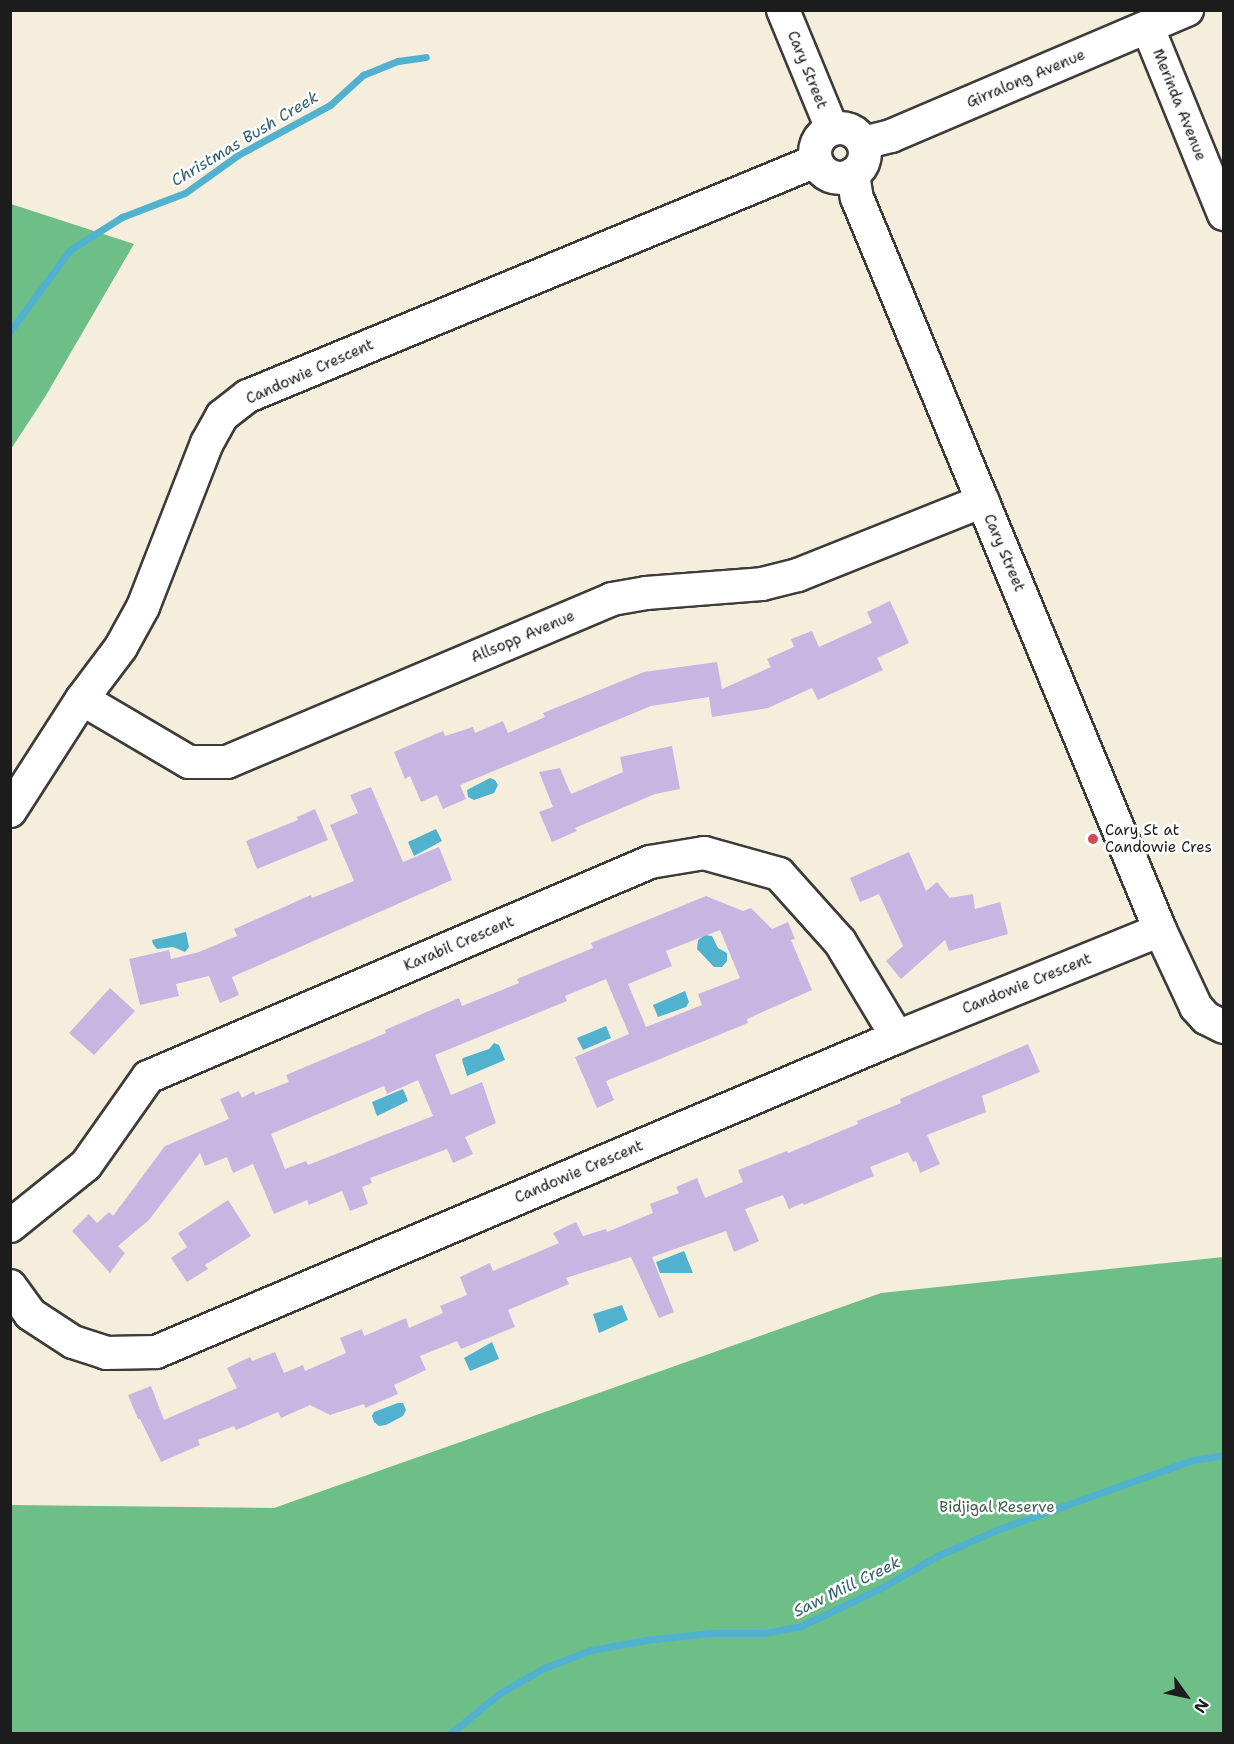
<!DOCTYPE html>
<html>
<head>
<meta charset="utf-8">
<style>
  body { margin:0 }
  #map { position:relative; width:1234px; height:1744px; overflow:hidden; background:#f6eedc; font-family:"Shantell Sans",sans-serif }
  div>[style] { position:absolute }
  .forest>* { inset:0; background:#6ebe88 }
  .water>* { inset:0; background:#50b2cf }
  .stream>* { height:7px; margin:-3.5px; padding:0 3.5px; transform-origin:3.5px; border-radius:3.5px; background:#50b2cf }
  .building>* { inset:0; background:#c8b6e2 }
  .roads { filter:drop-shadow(2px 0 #3d3c39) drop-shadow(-2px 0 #3d3c39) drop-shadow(0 2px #3d3c39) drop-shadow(0 -2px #3d3c39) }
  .minor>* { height:32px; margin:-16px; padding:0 16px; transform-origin:16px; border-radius:16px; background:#fff }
  .minor>.ring { margin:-16px; padding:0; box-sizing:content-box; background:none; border:32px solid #fff; border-radius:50% }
  .dots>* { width:16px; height:16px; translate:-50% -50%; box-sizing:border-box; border:3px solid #fff; border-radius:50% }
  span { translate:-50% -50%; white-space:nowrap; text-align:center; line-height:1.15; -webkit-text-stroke:5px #fff; paint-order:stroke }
  .street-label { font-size:15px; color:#1c1c1c }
  .poi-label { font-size:15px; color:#1c1c1c }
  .left { translate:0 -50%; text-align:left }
  .park-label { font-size:15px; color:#42604b }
  .water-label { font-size:16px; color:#33606d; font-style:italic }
  .frame { position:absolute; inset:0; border:12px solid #1c1c1c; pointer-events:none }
  .north { position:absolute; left:1156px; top:1666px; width:60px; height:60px; -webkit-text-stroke:4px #fff; paint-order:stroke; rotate:123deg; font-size:16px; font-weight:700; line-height:24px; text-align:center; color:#1c1c1c }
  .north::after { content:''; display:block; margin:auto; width:21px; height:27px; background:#1c1c1c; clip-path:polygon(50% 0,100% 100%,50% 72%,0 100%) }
</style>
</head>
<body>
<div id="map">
  <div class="forest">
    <i style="clip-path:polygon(11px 204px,134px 244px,45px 397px,11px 449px)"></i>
    <i style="clip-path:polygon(1223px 1257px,1223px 1733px,11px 1733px,11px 1505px,274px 1508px,881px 1293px)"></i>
  </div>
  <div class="water">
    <i style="clip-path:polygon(490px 778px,495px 780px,498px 785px,494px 793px,474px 800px,468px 797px,467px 790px)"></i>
    <i style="clip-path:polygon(436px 829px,442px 841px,414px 856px,408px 842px)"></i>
    <i style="clip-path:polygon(186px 932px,189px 947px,185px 952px,173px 947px,157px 949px,153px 944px,152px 940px)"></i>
    <i style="clip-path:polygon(705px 935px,712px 936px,718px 948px,727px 953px,727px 961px,722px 967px,714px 967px,697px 949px,698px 940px)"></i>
    <i style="clip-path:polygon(685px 991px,689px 1002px,686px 1007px,658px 1017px,653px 1005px)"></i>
    <i style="clip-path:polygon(606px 1026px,611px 1038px,583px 1050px,577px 1038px)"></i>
    <i style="clip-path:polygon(494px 1043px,499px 1045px,505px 1060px,467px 1076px,462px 1060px,463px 1058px,489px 1049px)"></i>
    <i style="clip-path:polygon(403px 1089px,408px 1101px,377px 1116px,372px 1102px)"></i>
    <i style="clip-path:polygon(684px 1251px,693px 1273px,660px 1273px,656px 1262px)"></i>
    <i style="clip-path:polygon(622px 1305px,628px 1320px,599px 1333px,593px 1314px)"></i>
    <i style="clip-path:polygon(492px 1342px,499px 1359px,470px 1371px,464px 1358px)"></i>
    <i style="clip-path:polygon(398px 1403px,403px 1403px,406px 1410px,403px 1416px,386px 1425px,379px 1426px,374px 1422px,372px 1416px,374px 1412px)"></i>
  </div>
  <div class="stream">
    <i style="left:10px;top:331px;width:101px;rotate:-53.5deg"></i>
    <i style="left:70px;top:250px;width:62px;rotate:-32.4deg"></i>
    <i style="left:122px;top:217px;width:67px;rotate:-20.9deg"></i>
    <i style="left:185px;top:193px;width:65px;rotate:-35.6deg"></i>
    <i style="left:238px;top:155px;width:105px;rotate:-28.5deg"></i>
    <i style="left:330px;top:105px;width:45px;rotate:-42.3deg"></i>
    <i style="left:363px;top:75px;width:38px;rotate:-22deg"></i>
    <i style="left:398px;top:61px;width:28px;rotate:-8deg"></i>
    <i style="left:450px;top:1734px;width:65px;rotate:-39.4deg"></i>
    <i style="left:500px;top:1693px;width:51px;rotate:-29.6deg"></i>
    <i style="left:544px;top:1668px;width:50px;rotate:-21deg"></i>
    <i style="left:591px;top:1650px;width:56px;rotate:-10.3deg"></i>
    <i style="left:646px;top:1640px;width:65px;rotate:-6.1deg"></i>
    <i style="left:711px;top:1633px;width:54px"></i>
    <i style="left:765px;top:1633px;width:37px;rotate:-11deg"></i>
    <i style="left:801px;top:1626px;width:89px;rotate:-25.4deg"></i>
    <i style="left:881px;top:1588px;width:64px;rotate:-29.7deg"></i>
    <i style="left:937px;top:1556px;width:68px;rotate:-23.5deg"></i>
    <i style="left:999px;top:1529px;width:206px;rotate:-19.6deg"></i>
    <i style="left:1193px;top:1460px;width:31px;rotate:-9deg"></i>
  </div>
  <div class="building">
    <i style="clip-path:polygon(890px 601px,909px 643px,877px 658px,883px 670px,818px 700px,812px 688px,768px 708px,712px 717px,709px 697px,651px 706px,460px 785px,466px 799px,443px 809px,437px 795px,421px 802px,410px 776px,405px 779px,394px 752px,443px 731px,445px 736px,473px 727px,475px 733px,503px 721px,508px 733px,545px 717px,543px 713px,644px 672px,717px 662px,722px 689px,771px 667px,767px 659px,794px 647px,791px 639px,812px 631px,819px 647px,872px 623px,867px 612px)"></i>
    <i style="clip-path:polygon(672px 746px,680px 789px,655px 794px,575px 828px,577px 831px,552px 842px,539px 812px,553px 807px,539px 772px,560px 768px,571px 794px,623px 772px,620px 757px)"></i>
    <i style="clip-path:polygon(371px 787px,403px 862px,439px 847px,452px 880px,232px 977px,239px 995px,220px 1003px,209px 976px,176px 984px,179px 996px,140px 1005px,129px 959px,169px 950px,171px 959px,199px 952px,237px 936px,234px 929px,311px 895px,312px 898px,354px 881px,330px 825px,358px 813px,350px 795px)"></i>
    <i style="clip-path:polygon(315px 809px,328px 840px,257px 869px,246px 841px,298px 820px,297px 817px)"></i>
    <i style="clip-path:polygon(909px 852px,926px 891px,937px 882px,950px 898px,973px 894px,975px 909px,1000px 902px,1008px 934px,949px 951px,945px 940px,901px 979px,886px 961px,903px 946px,879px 894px,860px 902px,850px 878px)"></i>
    <i style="clip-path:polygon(evenodd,706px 896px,743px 911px,751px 908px,772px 929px,788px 922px,795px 939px,791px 940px,812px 990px,747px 1019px,748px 1023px,606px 1081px,614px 1100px,597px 1108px,575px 1057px,629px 1034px,606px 979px,565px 996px,567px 1001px,435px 1055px,451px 1095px,482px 1082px,496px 1123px,465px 1137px,473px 1154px,453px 1163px,447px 1149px,370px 1178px,372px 1183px,362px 1187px,368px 1204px,350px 1211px,342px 1191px,309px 1205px,307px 1200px,274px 1214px,253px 1164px,233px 1173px,227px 1157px,205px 1166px,200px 1153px,149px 1220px,118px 1246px,125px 1253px,110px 1273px,72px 1231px,89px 1214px,97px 1223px,109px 1212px,113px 1216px,165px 1146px,229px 1119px,220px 1099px,239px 1091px,242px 1098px,254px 1091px,255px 1095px,289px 1082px,286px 1075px,386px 1033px,385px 1030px,459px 998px,462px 1006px,519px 983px,517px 979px,593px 948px,591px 943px,706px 896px,720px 930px,740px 978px,698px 994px,702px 1005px,646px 1027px,628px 984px,672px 966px,666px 951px,720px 930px,706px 896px,418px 1080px,433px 1116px,308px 1165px,306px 1161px,285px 1169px,271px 1134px,384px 1086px,387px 1094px,418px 1080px)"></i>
    <i style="clip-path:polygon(110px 988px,135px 1011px,94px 1055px,69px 1033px)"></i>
    <i style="clip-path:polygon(1028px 1044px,1040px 1072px,982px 1096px,986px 1112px,927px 1135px,940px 1164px,920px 1173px,916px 1161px,913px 1162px,908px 1152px,870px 1167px,874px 1176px,804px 1205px,803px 1203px,789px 1209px,783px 1195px,745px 1209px,759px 1241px,734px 1252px,726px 1231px,652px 1257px,674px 1312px,659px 1318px,631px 1257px,566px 1278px,569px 1284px,508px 1310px,515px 1327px,461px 1349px,457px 1341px,420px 1356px,426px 1370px,394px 1385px,398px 1394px,365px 1408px,364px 1404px,330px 1415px,310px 1405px,281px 1418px,278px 1412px,236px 1430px,234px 1426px,198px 1440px,200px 1445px,161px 1462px,140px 1419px,138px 1419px,128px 1395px,151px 1386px,164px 1420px,237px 1388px,227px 1368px,250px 1357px,252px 1361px,275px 1352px,284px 1373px,303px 1365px,305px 1371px,346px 1353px,340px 1338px,362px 1329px,364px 1336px,406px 1318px,409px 1328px,443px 1313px,440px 1306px,467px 1295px,460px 1277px,490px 1263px,493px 1271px,559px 1243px,553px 1233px,576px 1222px,583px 1236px,606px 1229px,607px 1232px,653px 1213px,650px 1204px,679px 1193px,676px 1187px,697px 1178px,705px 1198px,743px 1182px,738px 1170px,787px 1151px,788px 1153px,858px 1124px,857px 1121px,901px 1103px,900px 1099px)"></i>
    <i style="clip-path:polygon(228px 1200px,251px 1236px,205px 1265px,208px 1269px,187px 1282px,171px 1258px,187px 1247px,178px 1233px)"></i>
  </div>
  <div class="roads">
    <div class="minor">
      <i style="left:783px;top:10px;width:129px;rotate:67.6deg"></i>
      <i style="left:1148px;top:28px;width:201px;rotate:67.8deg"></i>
      <i class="ring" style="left:815px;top:128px;width:18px;height:18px"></i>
      <i style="left:863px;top:143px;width:29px;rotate:-14deg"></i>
      <i style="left:891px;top:136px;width:322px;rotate:-23.1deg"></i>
      <i style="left:853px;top:174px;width:24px;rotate:81deg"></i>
      <i style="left:857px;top:198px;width:792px;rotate:67.51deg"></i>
      <i style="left:1160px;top:930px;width:85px;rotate:64.9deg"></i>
      <i style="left:1196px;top:1007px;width:15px;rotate:48deg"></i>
      <i style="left:1206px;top:1018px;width:20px;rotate:27deg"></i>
      <i style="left:82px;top:699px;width:124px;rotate:30.5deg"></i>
      <i style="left:189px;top:762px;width:38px"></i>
      <i style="left:227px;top:762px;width:418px;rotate:-22.9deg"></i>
      <i style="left:612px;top:599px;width:35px;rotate:-10deg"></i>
      <i style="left:646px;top:593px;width:116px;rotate:-4.4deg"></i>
      <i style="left:762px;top:584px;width:37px;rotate:-14deg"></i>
      <i style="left:798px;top:575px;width:199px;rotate:-21.8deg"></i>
      <i style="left:10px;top:811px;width:133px;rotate:-57.3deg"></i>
      <i style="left:82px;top:699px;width:65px;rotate:-53.1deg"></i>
      <i style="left:121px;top:647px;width:46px;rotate:-61.2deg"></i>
      <i style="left:143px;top:607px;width:176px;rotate:-68.7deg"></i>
      <i style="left:207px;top:443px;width:31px;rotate:-61deg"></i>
      <i style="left:222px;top:416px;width:33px;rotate:-38deg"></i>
      <i style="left:248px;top:396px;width:615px;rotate:-22.48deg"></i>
      <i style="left:10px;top:1226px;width:97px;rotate:-38.8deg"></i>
      <i style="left:86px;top:1165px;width:108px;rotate:-54.8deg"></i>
      <i style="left:148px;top:1077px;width:546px;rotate:-23.18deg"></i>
      <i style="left:650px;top:862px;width:55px;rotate:-9.5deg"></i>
      <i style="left:704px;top:853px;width:78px;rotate:15.6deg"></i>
      <i style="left:779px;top:874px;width:91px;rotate:48.1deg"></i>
      <i style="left:840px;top:942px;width:111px;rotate:59deg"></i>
      <i style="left:10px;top:1286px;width:34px;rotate:54deg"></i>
      <i style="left:30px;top:1314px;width:51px;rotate:33.1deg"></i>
      <i style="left:73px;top:1342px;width:35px;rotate:18deg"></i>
      <i style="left:106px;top:1353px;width:50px;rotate:-1.1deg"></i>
      <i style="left:156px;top:1352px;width:805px;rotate:-23.03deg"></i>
      <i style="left:897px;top:1037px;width:284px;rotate:-22.1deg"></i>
    </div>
  </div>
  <div class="dots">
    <i style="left:1093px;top:839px;background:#d1495b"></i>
  </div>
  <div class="street-label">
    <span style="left:807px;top:70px;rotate:68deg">Cary Street</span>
    <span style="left:1026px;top:79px;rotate:-23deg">Girralong Avenue</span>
    <span style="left:1179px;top:105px;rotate:68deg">Merinda Avenue</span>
    <span style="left:310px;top:372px;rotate:-24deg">Candowie Crescent</span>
    <span style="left:1004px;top:553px;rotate:67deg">Cary Street</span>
    <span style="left:523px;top:637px;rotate:-23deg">Allsopp Avenue</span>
    <span style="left:459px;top:944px;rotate:-23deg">Karabil Crescent</span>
    <span style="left:1027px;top:984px;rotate:-22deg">Candowie Crescent</span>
    <span style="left:579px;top:1172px;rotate:-23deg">Candowie Crescent</span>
  </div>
  <div class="poi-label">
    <span class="left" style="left:1105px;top:839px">Cary St at<br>Candowie Cres</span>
  </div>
  <div class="park-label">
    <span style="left:997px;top:1508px">Bidjigal Reserve</span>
  </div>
  <div class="water-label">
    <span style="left:245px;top:139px;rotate:-31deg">Christmas Bush Creek</span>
    <span style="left:847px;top:1587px;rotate:-26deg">Saw Mill Creek</span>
  </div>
  <div class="frame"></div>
  <div class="north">N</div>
</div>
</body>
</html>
